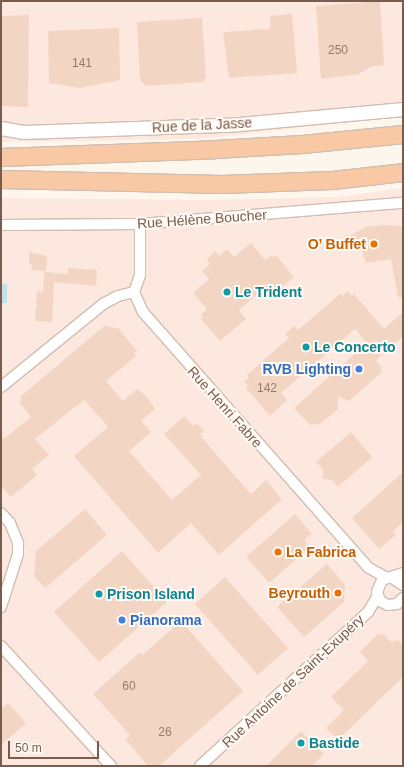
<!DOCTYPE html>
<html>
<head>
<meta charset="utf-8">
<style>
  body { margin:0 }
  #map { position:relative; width:404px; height:767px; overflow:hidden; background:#fdf6ec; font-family:Arial,sans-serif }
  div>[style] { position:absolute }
  .commercial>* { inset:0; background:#fde8e0 }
  .water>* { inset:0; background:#bfe3e8 }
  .building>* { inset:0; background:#f3d5c3 }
  .roads { filter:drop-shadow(1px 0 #d1beb0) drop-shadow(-1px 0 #d1beb0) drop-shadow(0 1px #d1beb0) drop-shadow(0 -1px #d1beb0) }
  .minor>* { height:10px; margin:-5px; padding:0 5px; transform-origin:5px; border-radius:5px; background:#fff }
  .tertiary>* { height:13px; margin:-6.5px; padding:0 6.5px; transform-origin:6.5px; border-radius:6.5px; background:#fff }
  .trunk>* { height:17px; margin:-8.5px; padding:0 8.5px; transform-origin:8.5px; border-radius:8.5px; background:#f9c8a4 }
  .dots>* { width:11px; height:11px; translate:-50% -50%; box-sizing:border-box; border:2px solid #fffaf3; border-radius:50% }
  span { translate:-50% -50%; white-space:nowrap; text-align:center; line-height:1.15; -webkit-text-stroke:4px #fffaf3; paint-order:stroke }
  .number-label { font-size:12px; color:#987a6a }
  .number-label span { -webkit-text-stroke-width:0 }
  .street-label { font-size:14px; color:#7a5c4d }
  .food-label { font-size:14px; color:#c56008; font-weight:700 }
  .right { translate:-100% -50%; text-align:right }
  .left { translate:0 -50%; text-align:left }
  .culture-label { font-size:14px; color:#0d838f; font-weight:700 }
  .shop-label { font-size:14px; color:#366cbe; font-weight:700 }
  .frame { position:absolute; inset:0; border:2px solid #7a5c4d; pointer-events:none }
  .scale { position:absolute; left:8px; top:741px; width:91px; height:18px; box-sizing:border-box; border:2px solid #7a5c4d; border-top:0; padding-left:5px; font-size:12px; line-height:14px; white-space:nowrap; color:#7a5c4d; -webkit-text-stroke:3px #fffaf3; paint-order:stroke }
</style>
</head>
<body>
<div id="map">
  <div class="commercial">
    <i style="clip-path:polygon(1px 1px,403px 1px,403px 116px,198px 139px,1px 142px)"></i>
    <i style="clip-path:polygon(403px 188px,403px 766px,1px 766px,1px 198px,205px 200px,337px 197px)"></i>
  </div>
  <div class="water">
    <i style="clip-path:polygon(1px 284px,7px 284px,7px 303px,1px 303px)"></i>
  </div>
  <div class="building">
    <i style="clip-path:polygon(380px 1px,384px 65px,372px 66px,359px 74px,321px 79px,316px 6px)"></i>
    <i style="clip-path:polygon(292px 14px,297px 73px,229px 78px,223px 32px,270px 29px,270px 16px)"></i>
    <i style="clip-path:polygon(29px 15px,28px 107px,1px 106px,1px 16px)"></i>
    <i style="clip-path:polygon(202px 18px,206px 77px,203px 82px,146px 86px,140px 80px,137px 22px)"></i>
    <i style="clip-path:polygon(119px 28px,120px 80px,80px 88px,49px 83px,48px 31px)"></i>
    <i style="clip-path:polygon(383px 225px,403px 226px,403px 297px,398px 297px,391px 259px,366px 263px,360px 245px,349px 236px,366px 227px)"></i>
    <i style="clip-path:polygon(251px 243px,265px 260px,272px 255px,274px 257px,276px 255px,294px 277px,268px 299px,261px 291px,239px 310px,246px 319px,220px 341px,201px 319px,203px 317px,201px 315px,207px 309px,193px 293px,209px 279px,202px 271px,210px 264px,207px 259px,215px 251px,219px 256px,227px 249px,234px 257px)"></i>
    <i style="clip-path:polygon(29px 252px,47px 256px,46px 271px,31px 270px,32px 264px,29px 264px)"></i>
    <i style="clip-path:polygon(68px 268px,97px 270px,96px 286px,54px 282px,52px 322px,35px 321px,37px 291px,43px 292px,44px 272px,68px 274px)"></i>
    <i style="clip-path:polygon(348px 291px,352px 296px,354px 294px,384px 329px,403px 312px,403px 336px,376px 360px,381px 366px,381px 373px,349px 401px,338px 396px,338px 409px,320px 424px,310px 425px,294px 408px,367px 343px,355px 329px,281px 393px,287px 400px,270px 416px,246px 388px,248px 386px,244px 381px,249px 378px,247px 375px,289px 338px,285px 334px,294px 326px,298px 330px,341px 293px,342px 296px)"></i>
    <i style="clip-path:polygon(104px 326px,118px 328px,137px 351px,134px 353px,136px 356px,106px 381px,123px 401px,137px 389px,147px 397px,155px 409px,141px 421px,151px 432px,129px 451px,172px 500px,201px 475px,164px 434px,184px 416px,193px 426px,197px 423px,204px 431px,200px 434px,208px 445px,251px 494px,266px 480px,282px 499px,219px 555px,191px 523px,158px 553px,140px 532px,74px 456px,108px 427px,84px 400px,35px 439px,49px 455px,32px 469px,37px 475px,11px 497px,1px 486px,1px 438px,5px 438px,31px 417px,19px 402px,22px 400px,20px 397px)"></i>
    <i style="clip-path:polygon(351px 432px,372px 457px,338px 487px,332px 480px,323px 479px,323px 469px,316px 462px)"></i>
    <i style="clip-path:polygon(403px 472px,403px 522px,393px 531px,396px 535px,379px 549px,352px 518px)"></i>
    <i style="clip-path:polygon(85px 509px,107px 535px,45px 588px,34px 576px,36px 551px)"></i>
    <i style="clip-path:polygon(295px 514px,312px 534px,304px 540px,310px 547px,269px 583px,246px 557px)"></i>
    <i style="clip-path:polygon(122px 551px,167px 602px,99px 662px,54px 612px)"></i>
    <i style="clip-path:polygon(327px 564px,345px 585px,344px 602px,304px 637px,277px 607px)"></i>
    <i style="clip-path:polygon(225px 577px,288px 648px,258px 675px,195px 604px)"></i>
    <i style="clip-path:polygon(181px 621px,243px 691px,159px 766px,148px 766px,125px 739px,130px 735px,93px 694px,140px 652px,142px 655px)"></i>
    <i style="clip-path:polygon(383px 634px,391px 642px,398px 640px,403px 645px,403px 677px,338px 740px,326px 728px,344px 710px,331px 697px,368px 661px,360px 652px,377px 635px)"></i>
    <i style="clip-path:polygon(8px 703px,26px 723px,1px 745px,1px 709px)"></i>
    <i style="clip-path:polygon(301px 731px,324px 754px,312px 766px,266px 766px)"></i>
  </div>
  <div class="roads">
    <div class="minor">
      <i style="left:140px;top:224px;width:51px;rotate:90deg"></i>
      <i style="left:140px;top:275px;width:18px;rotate:109deg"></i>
      <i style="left:134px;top:292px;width:22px;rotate:66deg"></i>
      <i style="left:143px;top:312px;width:341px;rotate:48.6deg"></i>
      <i style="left:369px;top:568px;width:21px;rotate:29deg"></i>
      <i style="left:1px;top:225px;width:139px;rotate:-0.4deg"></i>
      <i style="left:140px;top:224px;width:264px;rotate:-4.6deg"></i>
      <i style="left:1px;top:387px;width:132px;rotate:-39.1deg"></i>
      <i style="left:103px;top:304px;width:17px;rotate:-28deg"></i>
      <i style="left:118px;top:296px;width:16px;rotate:-14deg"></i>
      <i style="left:1px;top:513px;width:13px;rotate:48deg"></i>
      <i style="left:10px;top:523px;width:22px;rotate:68deg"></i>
      <i style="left:18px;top:543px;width:11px;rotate:90deg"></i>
      <i style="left:18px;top:554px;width:56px;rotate:107.8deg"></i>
      <i style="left:403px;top:573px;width:22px;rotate:162deg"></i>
      <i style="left:382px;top:580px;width:13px;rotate:113deg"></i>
      <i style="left:377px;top:592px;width:9px;rotate:72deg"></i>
      <i style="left:380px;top:601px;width:9px;rotate:27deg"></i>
      <i style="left:388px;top:605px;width:9px;rotate:-6deg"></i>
      <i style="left:397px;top:604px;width:8px;rotate:-45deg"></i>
      <i style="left:391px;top:577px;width:14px;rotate:34deg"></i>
      <i style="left:1px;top:646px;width:163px;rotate:47.5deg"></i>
      <i style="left:200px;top:766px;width:228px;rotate:-42.5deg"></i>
      <i style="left:368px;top:612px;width:17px;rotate:-59deg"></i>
    </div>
    <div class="tertiary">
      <i style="left:1px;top:128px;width:22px;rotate:10deg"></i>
      <i style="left:23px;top:132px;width:205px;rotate:-2deg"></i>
      <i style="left:228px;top:125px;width:176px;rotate:-5.2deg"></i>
    </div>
    <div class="trunk">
      <i style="left:1px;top:157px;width:214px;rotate:-2.1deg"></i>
      <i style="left:215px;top:149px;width:87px;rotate:-3.3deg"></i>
      <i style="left:302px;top:144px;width:101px;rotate:-5.7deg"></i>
      <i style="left:1px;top:179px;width:221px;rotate:1.3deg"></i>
      <i style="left:222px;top:184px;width:110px;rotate:-2.1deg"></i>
      <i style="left:332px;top:180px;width:71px;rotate:-6.4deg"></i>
    </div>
  </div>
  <div class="dots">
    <i style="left:374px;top:244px;background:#e8710a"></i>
    <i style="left:227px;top:292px;background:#0f9aa8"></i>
    <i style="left:306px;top:347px;background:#0f9aa8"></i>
    <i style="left:359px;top:369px;background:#3f7fe0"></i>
    <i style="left:278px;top:552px;background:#e8710a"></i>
    <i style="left:338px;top:593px;background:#e8710a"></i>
    <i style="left:99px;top:594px;background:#0f9aa8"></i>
    <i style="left:122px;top:620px;background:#3f7fe0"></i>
    <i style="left:301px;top:743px;background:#0f9aa8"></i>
  </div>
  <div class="number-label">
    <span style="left:338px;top:51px">250</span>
    <span style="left:82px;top:64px">141</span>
    <span style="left:267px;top:389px">142</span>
    <span style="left:129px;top:687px">60</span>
    <span style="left:165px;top:733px">26</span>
  </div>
  <div class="street-label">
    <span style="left:202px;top:125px;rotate:-3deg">Rue de la Jasse</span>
    <span style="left:202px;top:219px;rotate:-4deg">Rue Hélène Boucher</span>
    <span style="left:225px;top:407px;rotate:48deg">Rue Henri Fabre</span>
    <span style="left:293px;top:681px;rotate:-43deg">Rue Antoine de Saint-Exupéry</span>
  </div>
  <div class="food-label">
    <span class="right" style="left:366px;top:244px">O’ Buffet</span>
    <span class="left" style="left:286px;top:552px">La Fabrica</span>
    <span class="right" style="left:330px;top:593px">Beyrouth</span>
  </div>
  <div class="culture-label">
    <span class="left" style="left:235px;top:292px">Le Trident</span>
    <span class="left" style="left:314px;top:347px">Le Concerto</span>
    <span class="left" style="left:107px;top:594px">Prison Island</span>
    <span class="left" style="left:309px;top:743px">Bastide</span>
  </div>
  <div class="shop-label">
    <span class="right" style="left:351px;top:369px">RVB Lighting</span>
    <span class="left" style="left:130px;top:620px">Pianorama</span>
  </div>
  <div class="frame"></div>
  <div class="scale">50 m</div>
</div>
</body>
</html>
